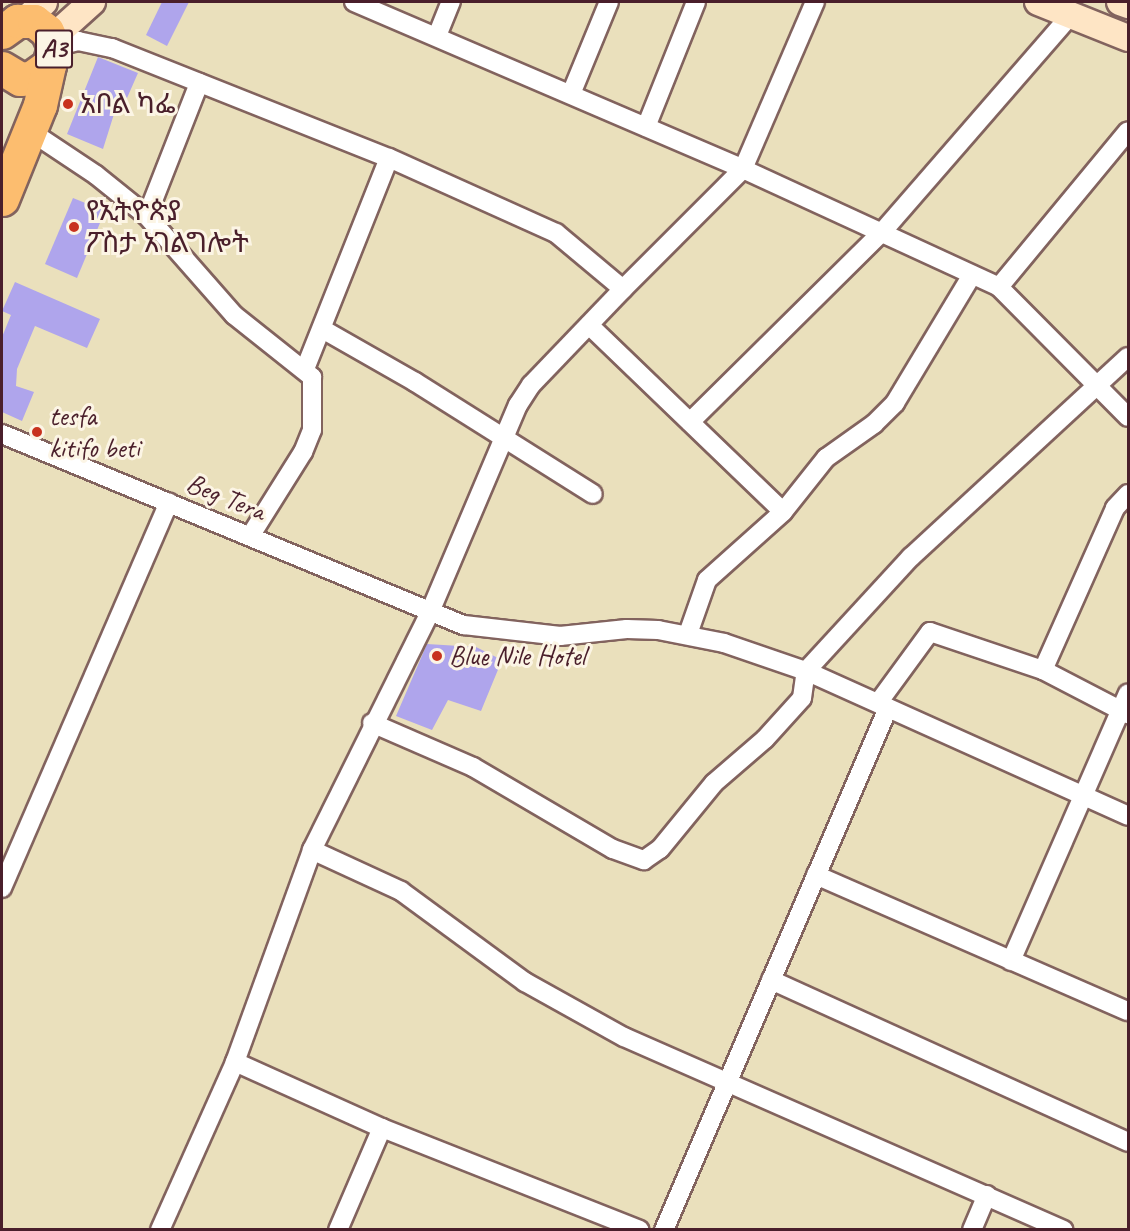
<!DOCTYPE html>
<html>
<head>
<meta charset="utf-8">
<style>
  body { margin:0 }
  #map { position:relative; width:1130px; height:1231px; overflow:hidden; background:#eae0bc; font-family:Caveat,"Noto Sans Ethiopic",sans-serif }
  div>[style] { position:absolute }
  .building>* { inset:0; background:#afa5ec }
  .roads { filter:drop-shadow(2px 0 #82635e) drop-shadow(-2px 0 #82635e) drop-shadow(0 2px #82635e) drop-shadow(0 -2px #82635e) }
  .street>* { height:18px; margin:-9px; padding:0 9px; transform-origin:9px; border-radius:9px; background:#fff }
  .secondary>* { height:26px; margin:-13px; padding:0 13px; transform-origin:13px; border-radius:13px; background:#fee5c5 }
  .highway>* { height:33px; margin:-16.5px; padding:0 16.5px; transform-origin:16.5px; border-radius:16.5px; background:#fcbd6f }
  .dots>* { width:16px; height:16px; translate:-50% -50%; box-sizing:border-box; border:3px solid #fcf5e5; border-radius:50% }
  span { translate:-50% -50%; white-space:nowrap; text-align:center; line-height:1.15; -webkit-text-stroke:6px #fcf5e5; paint-order:stroke }
  .shield-label span { padding:2px 4px; background:#fcf5e5; border:2px solid; border-radius:4px; -webkit-text-stroke-width:0 }
  .shield-label { font-size:27px; color:#4a1f2b; font-weight:700 }
  .poi-label { font-size:28px; color:#4a1f2b }
  .left { translate:0 -50%; text-align:left }
  .street-label { font-size:28px; color:#4a1f2b }
  .frame { position:absolute; inset:0; border:3px solid #4a1f2b; pointer-events:none }
</style>
</head>
<body>
<div id="map">
  <div class="building">
    <i style="clip-path:polygon(162px 2px,189px 2px,167px 46px,146px 35px)"></i>
    <i style="clip-path:polygon(98px 57px,138px 73px,127px 98px,120px 95px,103px 149px,67px 134px)"></i>
    <i style="clip-path:polygon(73px 198px,105px 211px,77px 278px,45px 264px)"></i>
    <i style="clip-path:polygon(15px 282px,100px 319px,87px 348px,35px 326px,17px 369px,16px 386px,34px 392px,22px 421px,2px 412px,2px 337px,11px 315px,2px 311px)"></i>
    <i style="clip-path:polygon(427px 644px,476px 647px,502px 660px,481px 711px,448px 700px,432px 730px,396px 716px)"></i>
  </div>
  <div class="roads">
    <div class="street">
      <i style="left:354px;top:2px;width:423px;rotate:23.2deg"></i>
      <i style="left:743px;top:169px;width:282px;rotate:24.7deg"></i>
      <i style="left:999px;top:287px;width:183px;rotate:45.2deg"></i>
      <i style="left:437px;top:36px;width:37px;rotate:-68deg"></i>
      <i style="left:54px;top:47px;width:25px;rotate:-14deg"></i>
      <i style="left:78px;top:41px;width:35px;rotate:12deg"></i>
      <i style="left:112px;top:48px;width:298px;rotate:21.7deg"></i>
      <i style="left:389px;top:158px;width:183px;rotate:24.2deg"></i>
      <i style="left:556px;top:233px;width:87px;rotate:39.9deg"></i>
      <i style="left:571px;top:94px;width:100px;rotate:-67.6deg"></i>
      <i style="left:646px;top:127px;width:135px;rotate:-68.2deg"></i>
      <i style="left:30px;top:131px;width:79px;rotate:33.7deg"></i>
      <i style="left:96px;top:175px;width:65px;rotate:38.8deg"></i>
      <i style="left:147px;top:216px;width:132px;rotate:48.7deg"></i>
      <i style="left:234px;top:315px;width:100px;rotate:38.5deg"></i>
      <i style="left:312px;top:377px;width:53px;rotate:90deg"></i>
      <i style="left:312px;top:430px;width:24px;rotate:112deg"></i>
      <i style="left:303px;top:452px;width:98px;rotate:122.1deg"></i>
      <i style="left:147px;top:216px;width:143px;rotate:-68.6deg"></i>
      <i style="left:999px;top:287px;width:202px;rotate:-50.4deg"></i>
      <i style="left:589px;top:325px;width:269px;rotate:43.9deg"></i>
      <i style="left:324px;top:330px;width:105px;rotate:29.7deg"></i>
      <i style="left:415px;top:382px;width:210px;rotate:32.2deg"></i>
      <i style="left:305px;top:369px;width:227px;rotate:-68.3deg"></i>
      <i style="left:690px;top:422px;width:272px;rotate:-44.7deg"></i>
      <i style="left:883px;top:231px;width:286px;rotate:-49deg"></i>
      <i style="left:2px;top:434px;width:500px;rotate:22.5deg"></i>
      <i style="left:464px;top:625px;width:97px;rotate:6.5deg"></i>
      <i style="left:560px;top:636px;width:67px;rotate:-6deg"></i>
      <i style="left:627px;top:629px;width:31px;rotate:2deg"></i>
      <i style="left:658px;top:630px;width:67px;rotate:11.1deg"></i>
      <i style="left:724px;top:643px;width:87px;rotate:18.9deg"></i>
      <i style="left:806px;top:671px;width:353px;rotate:24.2deg"></i>
      <i style="left:688px;top:634px;width:57px;rotate:-70.6deg"></i>
      <i style="left:707px;top:580px;width:102px;rotate:-41.8deg"></i>
      <i style="left:783px;top:512px;width:69px;rotate:-51.5deg"></i>
      <i style="left:826px;top:458px;width:59px;rotate:-35.3deg"></i>
      <i style="left:874px;top:424px;width:30px;rotate:-45deg"></i>
      <i style="left:895px;top:403px;width:149px;rotate:-59deg"></i>
      <i style="left:1043px;top:670px;width:177px;rotate:-66deg"></i>
      <i style="left:1115px;top:508px;width:19px;rotate:-47deg"></i>
      <i style="left:878px;top:703px;width:88px;rotate:-53.8deg"></i>
      <i style="left:930px;top:632px;width:119px;rotate:18.6deg"></i>
      <i style="left:1043px;top:670px;width:96px;rotate:27.4deg"></i>
      <i style="left:372px;top:723px;width:110px;rotate:23.5deg"></i>
      <i style="left:473px;top:767px;width:162px;rotate:30.4deg"></i>
      <i style="left:613px;top:849px;width:33px;rotate:20deg"></i>
      <i style="left:644px;top:860px;width:19px;rotate:-35deg"></i>
      <i style="left:660px;top:849px;width:85px;rotate:-50.7deg"></i>
      <i style="left:714px;top:783px;width:67px;rotate:-40.8deg"></i>
      <i style="left:765px;top:739px;width:55px;rotate:-47.9deg"></i>
      <i style="left:802px;top:698px;width:27px;rotate:-82deg"></i>
      <i style="left:806px;top:671px;width:155px;rotate:-47.4deg"></i>
      <i style="left:911px;top:557px;width:295px;rotate:-42.7deg"></i>
      <i style="left:312px;top:850px;width:98px;rotate:24.7deg"></i>
      <i style="left:401px;top:891px;width:154px;rotate:36.3deg"></i>
      <i style="left:525px;top:982px;width:113px;rotate:29.1deg"></i>
      <i style="left:624px;top:1037px;width:480px;rotate:23.7deg"></i>
      <i style="left:816px;top:875px;width:340px;rotate:23.6deg"></i>
      <i style="left:2px;top:888px;width:420px;rotate:-66.6deg"></i>
      <i style="left:1011px;top:961px;width:292px;rotate:-66.4deg"></i>
      <i style="left:771px;top:980px;width:392px;rotate:24.4deg"></i>
      <i style="left:235px;top:1062px;width:161px;rotate:24.2deg"></i>
      <i style="left:382px;top:1128px;width:277px;rotate:21.6deg"></i>
      <i style="left:160px;top:1230px;width:184px;rotate:-65.9deg"></i>
      <i style="left:235px;top:1062px;width:226px;rotate:-70deg"></i>
      <i style="left:312px;top:850px;width:266px;rotate:-63.6deg"></i>
      <i style="left:430px;top:612px;width:225px;rotate:-67deg"></i>
      <i style="left:518px;top:405px;width:24px;rotate:-57deg"></i>
      <i style="left:531px;top:385px;width:133px;rotate:-46.2deg"></i>
      <i style="left:623px;top:289px;width:170px;rotate:-45deg"></i>
      <i style="left:743px;top:169px;width:182px;rotate:-66.7deg"></i>
      <i style="left:338px;top:1230px;width:111px;rotate:-66.7deg"></i>
      <i style="left:664px;top:1230px;width:568px;rotate:-66.77deg"></i>
      <i style="left:972px;top:1230px;width:38px;rotate:-67deg"></i>
    </div>
    <div class="secondary">
      <i style="left:1038px;top:2px;width:97px;rotate:21.8deg"></i>
      <i style="left:1120px;top:2px;width:9px;rotate:21deg"></i>
      <i style="left:25px;top:20px;width:26px;rotate:-43deg"></i>
      <i style="left:52px;top:38px;width:54px;rotate:-42deg"></i>
    </div>
    <div class="highway">
      <i style="left:2px;top:32px;width:19px;rotate:-36deg"></i>
      <i style="left:17px;top:21px;width:17px"></i>
      <i style="left:34px;top:21px;width:16px;rotate:38deg"></i>
      <i style="left:47px;top:31px;width:17px;rotate:66deg"></i>
      <i style="left:54px;top:47px;width:19px;rotate:106deg"></i>
      <i style="left:49px;top:65px;width:22px;rotate:144deg"></i>
      <i style="left:31px;top:78px;width:11px;rotate:175deg"></i>
      <i style="left:20px;top:79px;width:21px;rotate:-149deg"></i>
      <i style="left:2px;top:199px;width:101px;rotate:-68deg"></i>
      <i style="left:40px;top:105px;width:41px;rotate:-77.3deg"></i>
    </div>
  </div>
  <div class="dots">
    <i style="left:68px;top:104px;background:#c8321e"></i>
    <i style="left:74px;top:227px;background:#c8321e"></i>
    <i style="left:37px;top:432px;background:#c8321e"></i>
    <i style="left:437px;top:656px;background:#c8321e"></i>
  </div>
  <div class="shield-label">
    <span style="left:54px;top:49px">A3</span>
  </div>
  <div class="poi-label">
    <span class="left" style="left:80px;top:104px">አቦል ካፌ</span>
    <span class="left" style="left:86px;top:227px">የኢትዮጵያ<br>ፖስታ አገልግሎት</span>
    <span class="left" style="left:49px;top:432px">tesfa<br>kitifo beti</span>
    <span class="left" style="left:449px;top:656px">Blue Nile Hotel</span>
  </div>
  <div class="street-label">
    <span style="left:226px;top:497px;rotate:22deg">Beg Tera</span>
  </div>
  <div class="frame"></div>
</div>
</body>
</html>
